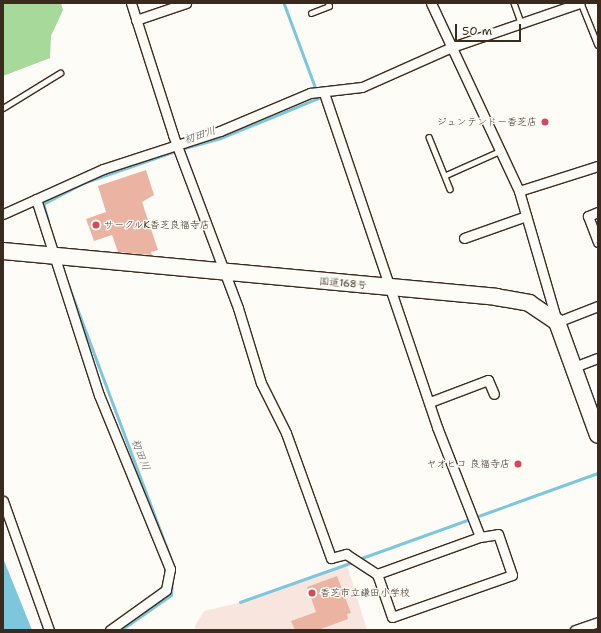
<!DOCTYPE html>
<html>
<head>
<meta charset="utf-8">
<style>
  body { margin:0 }
  #map { position:relative; width:601px; height:633px; overflow:hidden; background:#fdfcf7; font-family:"Shantell Sans","Klee One",sans-serif }
  div>[style] { position:absolute }
  .built>* { inset:0; background:#f8e6de }
  .green>* { inset:0; background:#a6d99a }
  .water>* { inset:0; background:#7cc7dc }
  .stream>* { height:2.5px; margin:-1.25px; padding:0 1.25px; transform-origin:1.25px; border-radius:1.25px; background:#7cc7dc }
  .building>* { inset:0; background:#ebb3a2 }
  .roads { filter:drop-shadow(1px 0 #3b2a1e) drop-shadow(-1px 0 #3b2a1e) drop-shadow(0 1px #3b2a1e) drop-shadow(0 -1px #3b2a1e) }
  .lane>* { height:4.5px; margin:-2.25px; padding:0 2.25px; transform-origin:2.25px; border-radius:2.25px; background:#fdfcf7 }
  .street>* { height:9px; margin:-4.5px; padding:0 4.5px; transform-origin:4.5px; border-radius:4.5px; background:#fdfcf7 }
  .highway>* { height:16px; margin:-8px; padding:0 8px; transform-origin:8px; border-radius:8px; background:#fdfcf7 }
  .dots>* { width:11px; height:11px; translate:-50% -50%; box-sizing:border-box; border:2px solid #fdfcf7; border-radius:50% }
  span { translate:-50% -50%; white-space:nowrap; text-align:center; line-height:1.15; -webkit-text-stroke:3px #fdfcf7; paint-order:stroke }
  .poi-label { font-size:10px; color:#3b2a1e }
  .right { translate:-100% -50%; text-align:right }
  .left { translate:0 -50%; text-align:left }
  .street-label { font-size:10px; color:#3b2a1e }
  .water-label { font-size:11px; color:#4e5957; font-style:italic }
  .frame { position:absolute; inset:0; border:4px solid #3b2a1e; pointer-events:none }
  .scale { position:absolute; left:455px; top:24px; width:66px; height:18px; box-sizing:border-box; border:2px solid #3b2a1e; border-top:0; padding-left:5px; font-size:12px; line-height:14px; white-space:nowrap; color:#3b2a1e; -webkit-text-stroke:3px #fdfcf7; paint-order:stroke }
</style>
</head>
<body>
<div id="map">
  <div class="built">
    <i style="clip-path:polygon(347px 565px,367px 630px,196px 630px,195px 626px,204px 611px,242px 602px)"></i>
  </div>
  <div class="green">
    <i style="clip-path:polygon(3px 3px,61px 3px,63px 10px,51px 36px,50px 58px,3px 76px)"></i>
  </div>
  <div class="water">
    <i style="clip-path:polygon(3px 558px,32px 630px,3px 630px)"></i>
  </div>
  <div class="stream">
    <i style="left:284px;top:3px;width:92px;rotate:69.6deg"></i>
    <i style="left:181px;top:149px;width:41px;rotate:-15.4deg"></i>
    <i style="left:221px;top:138px;width:105px;rotate:-22.4deg"></i>
    <i style="left:48px;top:221px;width:18px;rotate:-106deg"></i>
    <i style="left:43px;top:204px;width:45px;rotate:-27.7deg"></i>
    <i style="left:83px;top:183px;width:98px;rotate:-19deg"></i>
    <i style="left:69px;top:286px;width:297px;rotate:69.5deg"></i>
    <i style="left:359px;top:559px;width:254px;rotate:-19.8deg"></i>
    <i style="left:240px;top:602px;width:120px;rotate:-19.5deg"></i>
    <i style="left:121px;top:630px;width:61px;rotate:-35deg"></i>
    <i style="left:171px;top:595px;width:14px;rotate:-86deg"></i>
  </div>
  <div class="building">
    <i style="clip-path:polygon(146px 170px,154px 195px,142px 202px,158px 250px,151px 252px,152px 255px,118px 252px,112px 235px,94px 241px,86px 219px,106px 212px,98px 186px)"></i>
    <i style="clip-path:polygon(337px 576px,351px 613px,347px 614px,348px 619px,318px 630px,295px 630px,291px 621px,316px 612px,307px 587px)"></i>
  </div>
  <div class="roads">
    <div class="lane">
      <i style="left:514px;top:3px;width:20px;rotate:70deg"></i>
      <i style="left:581px;top:3px;width:45px;rotate:68deg"></i>
      <i style="left:311px;top:13px;width:19px;rotate:-21deg"></i>
      <i style="left:329px;top:6px;width:3px;rotate:-108deg"></i>
      <i style="left:3px;top:108px;width:67px;rotate:-31.6deg"></i>
      <i style="left:429px;top:137px;width:56px;rotate:68deg"></i>
      <i style="left:446px;top:175px;width:59px;rotate:-24deg"></i>
    </div>
    <div class="street">
      <i style="left:131px;top:3px;width:139px;rotate:72.3deg"></i>
      <i style="left:173px;top:135px;width:185px;rotate:69.4deg"></i>
      <i style="left:238px;top:308px;width:78px;rotate:73deg"></i>
      <i style="left:261px;top:383px;width:56px;rotate:63.4deg"></i>
      <i style="left:286px;top:433px;width:133px;rotate:70.2deg"></i>
      <i style="left:331px;top:558px;width:16px;rotate:-15deg"></i>
      <i style="left:346px;top:554px;width:37px;rotate:33deg"></i>
      <i style="left:377px;top:574px;width:109px;rotate:-19.8deg"></i>
      <i style="left:480px;top:537px;width:18px;rotate:-9deg"></i>
      <i style="left:498px;top:534px;width:43px;rotate:71.1deg"></i>
      <i style="left:512px;top:575px;width:127px;rotate:160.7deg"></i>
      <i style="left:392px;top:617px;width:46px;rotate:-109.2deg"></i>
      <i style="left:431px;top:3px;width:208px;rotate:64.9deg"></i>
      <i style="left:519px;top:191px;width:136px;rotate:73.8deg"></i>
      <i style="left:557px;top:322px;width:44px;rotate:-21.3deg"></i>
      <i style="left:136px;top:20px;width:53px;rotate:-18.8deg"></i>
      <i style="left:324px;top:93px;width:353px;rotate:71.3deg"></i>
      <i style="left:437px;top:427px;width:118px;rotate:68.6deg"></i>
      <i style="left:519px;top:191px;width:83px;rotate:-17.6deg"></i>
      <i style="left:36px;top:199px;width:206px;rotate:72.2deg"></i>
      <i style="left:99px;top:395px;width:188px;rotate:67.8deg"></i>
      <i style="left:170px;top:569px;width:21px;rotate:101deg"></i>
      <i style="left:166px;top:590px;width:69px;rotate:144.5deg"></i>
      <i style="left:598px;top:212px;width:11px;rotate:158deg"></i>
      <i style="left:588px;top:216px;width:28px;rotate:69deg"></i>
      <i style="left:3px;top:214px;width:110px;rotate:-24.2deg"></i>
      <i style="left:103px;top:169px;width:123px;rotate:-18deg"></i>
      <i style="left:220px;top:131px;width:98px;rotate:-22.9deg"></i>
      <i style="left:310px;top:93px;width:52px;rotate:-6.6deg"></i>
      <i style="left:362px;top:87px;width:98px;rotate:-24deg"></i>
      <i style="left:452px;top:47px;width:135px;rotate:-19deg"></i>
      <i style="left:464px;top:238px;width:66px;rotate:-19.5deg"></i>
      <i style="left:574px;top:367px;width:26px;rotate:-21deg"></i>
      <i style="left:430px;top:402px;width:62px;rotate:-20.8deg"></i>
      <i style="left:488px;top:380px;width:15px;rotate:67deg"></i>
      <i style="left:3px;top:501px;width:137px;rotate:70.4deg"></i>
      <i style="left:575px;top:630px;width:24px;rotate:-19deg"></i>
    </div>
    <div class="highway">
      <i style="left:3px;top:251px;width:495px;rotate:5.3deg"></i>
      <i style="left:496px;top:297px;width:34px;rotate:10deg"></i>
      <i style="left:529px;top:303px;width:34px;rotate:34deg"></i>
      <i style="left:557px;top:322px;width:120px;rotate:70.1deg"></i>
    </div>
  </div>
  <div class="dots">
    <i style="left:545px;top:122px;background:#d1495b"></i>
    <i style="left:96px;top:225px;background:#d1495b"></i>
    <i style="left:518px;top:464px;background:#d1495b"></i>
    <i style="left:312px;top:593px;background:#d1495b"></i>
  </div>
  <div class="poi-label">
    <span class="right" style="left:537px;top:122px">ジュンテンドー香芝店</span>
    <span class="left" style="left:104px;top:225px">サークルK香芝良福寺店</span>
    <span class="right" style="left:510px;top:464px">ヤオヒコ 良福寺店</span>
    <span class="left" style="left:320px;top:593px">香芝市立鎌田小学校</span>
  </div>
  <div class="street-label">
    <span style="left:343px;top:283px;rotate:5deg">国道168号</span>
  </div>
  <div class="water-label">
    <span style="left:200px;top:136px;rotate:-18deg">初田川</span>
    <span style="left:140px;top:455px;rotate:69deg">初田川</span>
  </div>
  <div class="frame"></div>
  <div class="scale">50 m</div>
</div>
</body>
</html>
